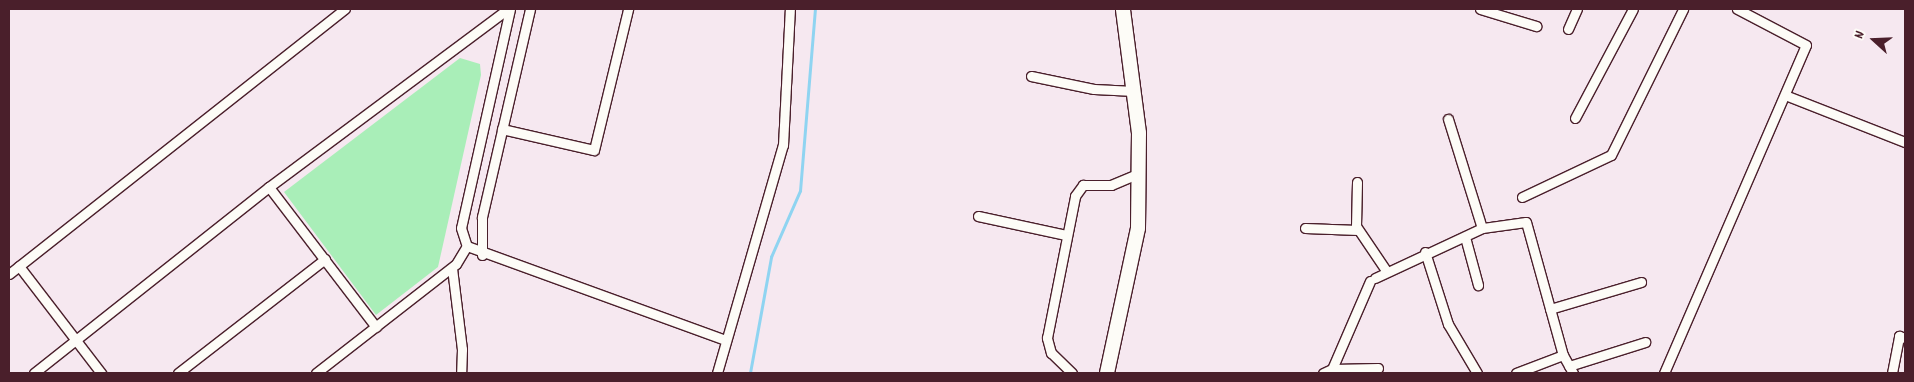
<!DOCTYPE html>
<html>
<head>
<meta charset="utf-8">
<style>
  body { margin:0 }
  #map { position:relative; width:1914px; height:382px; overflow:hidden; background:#f6e8f0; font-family:Dekko,sans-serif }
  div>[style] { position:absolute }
  .green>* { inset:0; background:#a9eeb8 }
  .stream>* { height:2.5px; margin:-1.25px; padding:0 1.25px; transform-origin:1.25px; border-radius:1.25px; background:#8fd4f1 }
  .roads { filter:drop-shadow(1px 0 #4a1f2b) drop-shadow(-1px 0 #4a1f2b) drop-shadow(0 1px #4a1f2b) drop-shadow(0 -1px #4a1f2b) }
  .minor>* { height:9px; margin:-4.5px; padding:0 4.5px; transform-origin:4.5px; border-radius:4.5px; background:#fdfcf7 }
  .highway>* { height:14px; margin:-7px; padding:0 7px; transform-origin:7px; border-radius:7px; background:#fdfcf7 }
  span { translate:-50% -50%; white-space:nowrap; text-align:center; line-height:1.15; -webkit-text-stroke:5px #fdfcf7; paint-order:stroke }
  .frame { position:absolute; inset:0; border:10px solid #4a1f2b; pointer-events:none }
  .north { position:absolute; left:1849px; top:15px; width:50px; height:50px; -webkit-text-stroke:4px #fdfcf7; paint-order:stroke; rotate:290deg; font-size:14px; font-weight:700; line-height:20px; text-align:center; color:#4a1f2b }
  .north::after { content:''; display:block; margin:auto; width:18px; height:22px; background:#4a1f2b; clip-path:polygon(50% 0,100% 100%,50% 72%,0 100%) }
</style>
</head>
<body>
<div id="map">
  <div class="green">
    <i style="clip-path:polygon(460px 58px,480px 64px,481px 75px,438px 267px,376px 315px,284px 192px)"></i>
  </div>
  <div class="stream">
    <i style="left:750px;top:373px;width:118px;rotate:-79.7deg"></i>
    <i style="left:771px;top:257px;width:72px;rotate:-66.3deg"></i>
    <i style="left:800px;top:191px;width:183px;rotate:-85.3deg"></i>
  </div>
  <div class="roads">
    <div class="minor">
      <i style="left:510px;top:9px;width:224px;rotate:102.6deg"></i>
      <i style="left:461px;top:228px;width:19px;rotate:72deg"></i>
      <i style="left:467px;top:246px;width:275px;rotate:20deg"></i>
      <i style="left:1480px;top:9px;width:59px;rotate:16.9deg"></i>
      <i style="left:1568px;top:29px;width:22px;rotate:-66deg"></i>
      <i style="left:1031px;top:76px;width:64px;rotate:11.7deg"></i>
      <i style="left:1094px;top:89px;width:40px;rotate:2.9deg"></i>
      <i style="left:1785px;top:95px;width:129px;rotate:21.4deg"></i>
      <i style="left:1575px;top:118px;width:123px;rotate:-62deg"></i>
      <i style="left:1448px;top:119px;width:114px;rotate:72.7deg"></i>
      <i style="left:502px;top:129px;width:94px;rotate:12.9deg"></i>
      <i style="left:594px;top:150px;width:145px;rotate:-76.4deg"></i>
      <i style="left:1357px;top:182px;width:44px;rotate:91.3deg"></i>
      <i style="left:1356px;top:226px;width:55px;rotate:56deg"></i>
      <i style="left:269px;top:187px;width:176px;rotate:52.6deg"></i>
      <i style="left:1522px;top:197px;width:98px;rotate:-25.3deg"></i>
      <i style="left:1611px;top:155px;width:163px;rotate:-63.7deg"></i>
      <i style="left:978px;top:216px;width:90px;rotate:12.2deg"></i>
      <i style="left:1305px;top:228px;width:53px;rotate:2.2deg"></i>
      <i style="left:1465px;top:237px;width:50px;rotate:74.8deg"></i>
      <i style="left:1425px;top:252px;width:76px;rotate:72.3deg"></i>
      <i style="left:1448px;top:324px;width:57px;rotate:59.4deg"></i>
      <i style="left:482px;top:255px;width:38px;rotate:-90deg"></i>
      <i style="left:482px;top:217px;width:213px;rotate:-77deg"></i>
      <i style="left:19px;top:266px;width:135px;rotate:52.5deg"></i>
      <i style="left:452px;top:268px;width:82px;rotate:83deg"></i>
      <i style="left:462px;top:349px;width:24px;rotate:92deg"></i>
      <i style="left:9px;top:274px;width:428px;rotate:-38.3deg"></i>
      <i style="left:1375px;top:278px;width:118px;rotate:-25deg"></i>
      <i style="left:1482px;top:228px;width:44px;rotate:-7.8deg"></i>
      <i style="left:1526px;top:222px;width:138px;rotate:74.5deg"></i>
      <i style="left:1563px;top:355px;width:21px;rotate:61deg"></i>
      <i style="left:1550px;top:309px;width:95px;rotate:-16.5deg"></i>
      <i style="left:1569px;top:366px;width:80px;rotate:-17.5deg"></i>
      <i style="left:1332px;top:369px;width:96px;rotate:-66.6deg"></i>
      <i style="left:34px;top:373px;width:300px;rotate:-38.4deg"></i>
      <i style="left:269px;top:187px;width:298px;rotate:-36.7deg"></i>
      <i style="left:178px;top:373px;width:186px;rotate:-37.8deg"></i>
      <i style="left:316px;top:373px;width:177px;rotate:-37.9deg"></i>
      <i style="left:456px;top:264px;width:21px;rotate:-59deg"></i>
      <i style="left:717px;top:373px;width:237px;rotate:-73.9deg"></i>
      <i style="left:783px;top:145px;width:136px;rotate:-87.1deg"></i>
      <i style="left:1072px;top:373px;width:29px;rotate:-136deg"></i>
      <i style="left:1051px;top:353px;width:16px;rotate:-105deg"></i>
      <i style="left:1047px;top:338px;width:145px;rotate:-78.8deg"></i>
      <i style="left:1075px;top:196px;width:14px;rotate:-54deg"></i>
      <i style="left:1083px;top:185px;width:28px"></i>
      <i style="left:1111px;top:185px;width:30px;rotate:-23deg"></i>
      <i style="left:1323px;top:373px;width:10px;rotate:-24deg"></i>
      <i style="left:1332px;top:369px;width:46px;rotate:-1.2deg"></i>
      <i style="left:1516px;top:373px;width:50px;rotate:-21deg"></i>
      <i style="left:1664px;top:373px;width:357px;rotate:-66.6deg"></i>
      <i style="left:1806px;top:45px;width:78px;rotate:-152.4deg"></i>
      <i style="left:1892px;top:373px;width:38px;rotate:-79deg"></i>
      <i style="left:1899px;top:336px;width:6px;rotate:18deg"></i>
    </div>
    <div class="highway">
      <i style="left:1107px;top:373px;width:148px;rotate:-77.9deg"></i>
      <i style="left:1138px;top:228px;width:95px;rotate:-89.4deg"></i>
      <i style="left:1139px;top:133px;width:125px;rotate:-97.4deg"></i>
    </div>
  </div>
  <div class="frame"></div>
  <div class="north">N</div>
</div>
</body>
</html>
